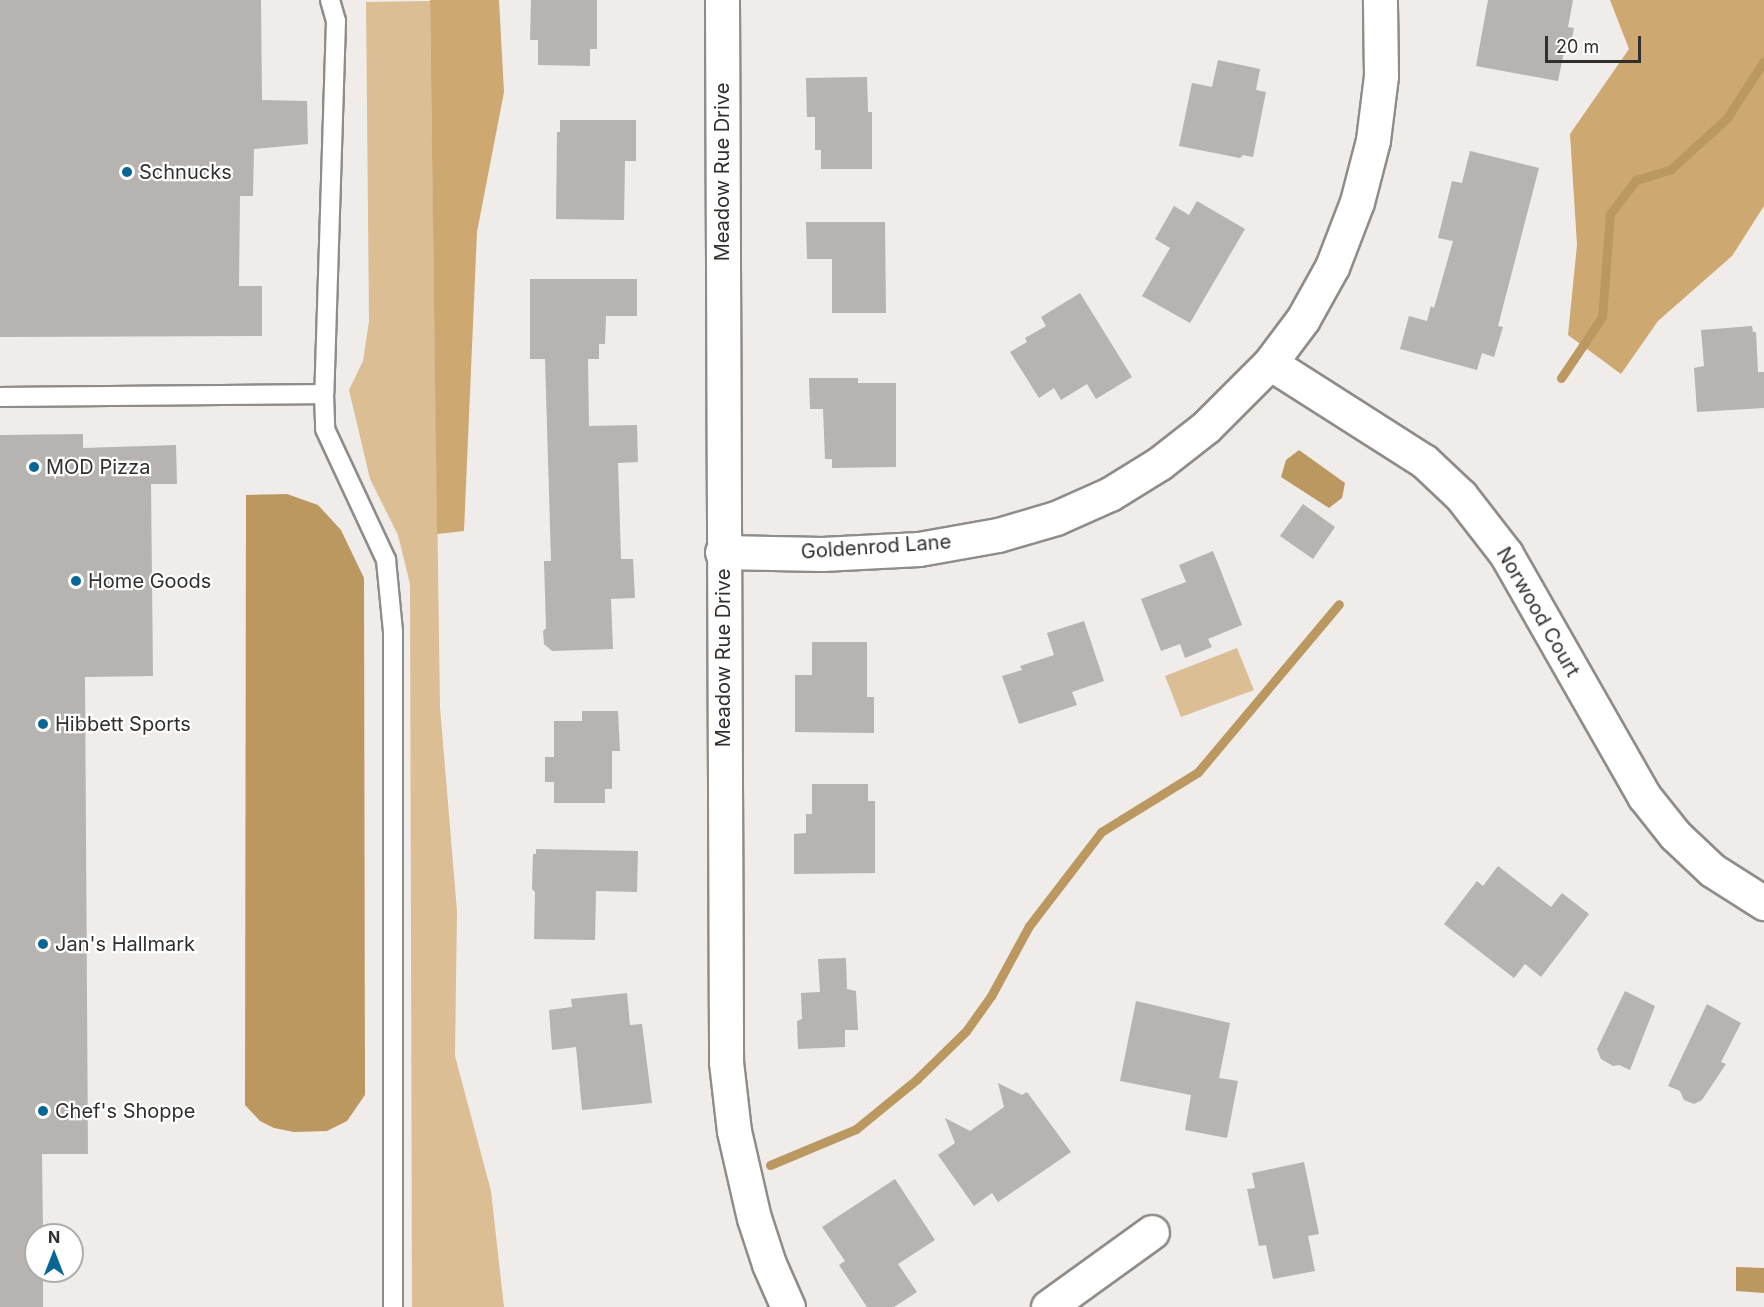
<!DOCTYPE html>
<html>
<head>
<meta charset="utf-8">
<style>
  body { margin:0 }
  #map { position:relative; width:1764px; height:1307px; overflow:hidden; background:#efece9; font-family:Inter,sans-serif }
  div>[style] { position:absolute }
  .green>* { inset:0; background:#dcbe95 }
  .forest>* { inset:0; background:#cea871 }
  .water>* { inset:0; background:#bc9861 }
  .stream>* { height:9px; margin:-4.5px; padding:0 4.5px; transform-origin:4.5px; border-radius:4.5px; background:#bc9861 }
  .building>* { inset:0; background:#b6b3b0 }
  .roads { filter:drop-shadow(2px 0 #8f8c89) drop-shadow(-2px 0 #8f8c89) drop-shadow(0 2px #8f8c89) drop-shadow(0 -2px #8f8c89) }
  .service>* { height:18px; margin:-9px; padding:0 9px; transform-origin:9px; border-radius:9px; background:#fff }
  .minor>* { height:33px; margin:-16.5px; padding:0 16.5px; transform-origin:16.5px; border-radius:16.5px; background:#fff }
  .dots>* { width:16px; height:16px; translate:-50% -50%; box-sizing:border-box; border:3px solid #fff; border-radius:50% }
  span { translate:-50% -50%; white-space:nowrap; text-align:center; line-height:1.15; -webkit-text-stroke:4.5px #fff; paint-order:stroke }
  .poi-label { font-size:20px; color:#31302e }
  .left { translate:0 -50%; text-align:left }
  .street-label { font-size:20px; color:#31302e }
  .north { position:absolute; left:24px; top:1223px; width:60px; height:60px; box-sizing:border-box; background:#fff; border:2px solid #adacab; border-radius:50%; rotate:0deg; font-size:16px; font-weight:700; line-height:24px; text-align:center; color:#31302e }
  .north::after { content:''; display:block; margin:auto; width:21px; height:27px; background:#086695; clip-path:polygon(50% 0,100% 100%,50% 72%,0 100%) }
  .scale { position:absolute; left:1545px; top:36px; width:96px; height:27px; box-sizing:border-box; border:3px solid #31302e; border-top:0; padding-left:8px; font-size:18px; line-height:21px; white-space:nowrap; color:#31302e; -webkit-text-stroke:4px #fff; paint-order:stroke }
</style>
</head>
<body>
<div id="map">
  <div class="green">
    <i style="clip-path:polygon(430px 1px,440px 707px,457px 911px,455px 1056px,491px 1191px,504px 1307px,412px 1307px,410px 584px,398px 535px,370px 479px,349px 390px,363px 361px,369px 321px,366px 2px)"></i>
    <i style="clip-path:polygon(1237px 648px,1254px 690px,1181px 717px,1165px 676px)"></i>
  </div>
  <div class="forest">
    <i style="clip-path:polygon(430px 0,499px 0,504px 92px,477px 232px,464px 531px,437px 534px)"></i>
    <i style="clip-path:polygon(1610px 0,1764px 0,1764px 206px,1732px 256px,1658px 321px,1621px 374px,1568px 335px,1577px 245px,1570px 134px,1629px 49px)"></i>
  </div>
  <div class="water">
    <i style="clip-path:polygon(1299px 450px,1345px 483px,1342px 498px,1329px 508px,1281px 477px,1286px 460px)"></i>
    <i style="clip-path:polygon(287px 494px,318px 505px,341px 530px,364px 578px,365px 1095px,347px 1121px,327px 1131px,294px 1132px,274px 1128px,260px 1121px,245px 1105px,246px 495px)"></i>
    <i style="clip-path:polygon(1736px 1267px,1764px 1268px,1764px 1293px,1736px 1291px)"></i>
  </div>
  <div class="stream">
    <i style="left:1561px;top:378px;width:73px;rotate:-56.1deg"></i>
    <i style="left:1602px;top:317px;width:103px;rotate:-85.6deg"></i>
    <i style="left:1610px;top:214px;width:43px;rotate:-52.6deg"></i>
    <i style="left:1636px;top:180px;width:37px;rotate:-17deg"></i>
    <i style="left:1671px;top:169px;width:76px;rotate:-42.3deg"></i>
    <i style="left:1727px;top:118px;width:68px;rotate:-57deg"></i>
    <i style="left:770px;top:1165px;width:93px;rotate:-22.7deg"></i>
    <i style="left:856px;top:1129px;width:79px;rotate:-39.3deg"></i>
    <i style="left:917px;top:1079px;width:69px;rotate:-44.4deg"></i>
    <i style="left:966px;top:1031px;width:43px;rotate:-54.5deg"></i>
    <i style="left:991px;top:996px;width:80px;rotate:-61.5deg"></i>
    <i style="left:1029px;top:926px;width:118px;rotate:-52.5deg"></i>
    <i style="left:1101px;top:832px;width:114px;rotate:-31.7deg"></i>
    <i style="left:1198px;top:772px;width:219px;rotate:-50deg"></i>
  </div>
  <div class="building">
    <i style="clip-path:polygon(0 0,261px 0,262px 100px,307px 101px,308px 144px,254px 149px,253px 196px,240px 196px,239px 286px,262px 286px,262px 336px,0 337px)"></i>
    <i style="clip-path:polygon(531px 0,597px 0,597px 49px,590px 49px,590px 66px,538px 65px,538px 40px,530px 40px)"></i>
    <i style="clip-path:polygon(1488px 0,1573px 0,1568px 27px,1574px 28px,1569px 53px,1564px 52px,1558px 81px,1476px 66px)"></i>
    <i style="clip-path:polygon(1218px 60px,1260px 69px,1256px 90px,1266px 92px,1253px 157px,1243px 155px,1240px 158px,1179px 146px,1192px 83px,1212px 87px)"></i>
    <i style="clip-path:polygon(867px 77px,868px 112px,872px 112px,872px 169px,821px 169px,821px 150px,815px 150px,815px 117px,807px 117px,806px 78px)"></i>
    <i style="clip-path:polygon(560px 120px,636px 120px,636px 161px,625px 161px,624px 220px,556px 219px,557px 132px,560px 132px)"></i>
    <i style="clip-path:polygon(1470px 151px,1539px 168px,1498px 326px,1503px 327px,1494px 357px,1482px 353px,1477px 370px,1400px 349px,1409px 316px,1427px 321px,1431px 306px,1434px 308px,1453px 241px,1438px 238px,1452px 181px,1462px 183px)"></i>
    <i style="clip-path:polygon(1197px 201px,1245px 229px,1190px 323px,1142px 296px,1170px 248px,1155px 239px,1174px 206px,1189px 215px)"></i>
    <i style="clip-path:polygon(806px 222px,885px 222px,886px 313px,832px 313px,832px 259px,807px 259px)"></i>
    <i style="clip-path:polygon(530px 279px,637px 279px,637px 316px,606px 316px,605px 344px,599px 344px,599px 359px,588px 359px,589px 426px,637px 425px,638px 462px,618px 463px,621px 559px,633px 559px,635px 598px,611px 599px,613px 649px,552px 651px,544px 644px,543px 631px,546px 628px,544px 561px,551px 561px,545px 359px,530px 359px)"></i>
    <i style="clip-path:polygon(1080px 293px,1132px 377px,1096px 399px,1087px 384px,1061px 400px,1054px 388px,1039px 398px,1010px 352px,1027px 342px,1025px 338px,1046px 326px,1041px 317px)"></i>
    <i style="clip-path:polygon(1752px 326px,1753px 332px,1756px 332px,1758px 372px,1764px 372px,1764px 408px,1697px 412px,1694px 368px,1704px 366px,1701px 330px)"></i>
    <i style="clip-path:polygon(809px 378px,858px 378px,858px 383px,896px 383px,896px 467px,832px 468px,832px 459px,825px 459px,823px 409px,810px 409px)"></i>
    <i style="clip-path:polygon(83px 434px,83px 448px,176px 445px,177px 484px,151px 484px,153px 676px,85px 677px,88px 1154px,42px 1154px,43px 1235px,36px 1235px,36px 1271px,43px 1271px,43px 1307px,0 1307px,0 435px)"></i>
    <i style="clip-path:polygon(1303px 504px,1335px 527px,1313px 559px,1280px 536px)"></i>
    <i style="clip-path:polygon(1213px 551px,1242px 625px,1208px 639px,1212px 647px,1185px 658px,1180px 644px,1161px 651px,1141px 599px,1186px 582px,1179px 565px)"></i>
    <i style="clip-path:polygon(1084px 621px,1104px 681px,1072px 692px,1077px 705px,1019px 724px,1002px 676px,1022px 670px,1020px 666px,1054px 655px,1047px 633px)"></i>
    <i style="clip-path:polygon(812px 642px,867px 642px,867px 697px,874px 697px,874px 733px,795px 732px,795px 675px,812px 675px)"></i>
    <i style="clip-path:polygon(582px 711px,618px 711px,620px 751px,612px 751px,612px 789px,605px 789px,605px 803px,554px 803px,554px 782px,545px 782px,545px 757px,554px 757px,554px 721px,582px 721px)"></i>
    <i style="clip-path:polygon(812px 784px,868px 784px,868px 801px,875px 801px,875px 873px,794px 874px,794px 834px,806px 833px,806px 814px,812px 814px)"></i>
    <i style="clip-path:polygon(536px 849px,638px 851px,637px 892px,596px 891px,595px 940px,534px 939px,535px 892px,532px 889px,533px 854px,536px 854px)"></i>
    <i style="clip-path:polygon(1498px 866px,1551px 907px,1562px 893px,1589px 914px,1541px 977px,1525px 964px,1514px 978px,1444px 924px,1477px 881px,1483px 886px)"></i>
    <i style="clip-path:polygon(846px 958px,847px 989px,856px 991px,858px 1030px,845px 1030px,845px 1047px,798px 1049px,797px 1021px,802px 1019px,801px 993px,820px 992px,818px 959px)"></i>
    <i style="clip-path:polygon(1625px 991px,1655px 1006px,1630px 1070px,1619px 1065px,1613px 1066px,1601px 1059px,1597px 1049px)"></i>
    <i style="clip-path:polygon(627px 993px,630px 1025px,642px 1024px,652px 1103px,582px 1110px,576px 1047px,552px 1050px,549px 1010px,572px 1007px,571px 999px)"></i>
    <i style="clip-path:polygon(1136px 1001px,1230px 1023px,1219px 1078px,1238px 1081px,1227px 1138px,1185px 1130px,1191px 1095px,1120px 1081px)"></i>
    <i style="clip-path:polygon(1707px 1004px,1741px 1023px,1721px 1062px,1726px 1064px,1702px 1100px,1694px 1104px,1684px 1100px,1680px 1091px,1668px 1086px)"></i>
    <i style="clip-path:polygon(998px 1083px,1022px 1095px,1027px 1092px,1071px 1152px,998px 1202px,992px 1193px,974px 1206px,938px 1155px,955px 1143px,945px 1118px,970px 1131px,1004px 1107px)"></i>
    <i style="clip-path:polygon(1304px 1162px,1319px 1234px,1308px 1236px,1315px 1271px,1273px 1279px,1266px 1245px,1259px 1246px,1247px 1189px,1255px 1188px,1252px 1173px)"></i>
    <i style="clip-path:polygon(895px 1179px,935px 1240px,898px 1264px,917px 1292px,894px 1307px,867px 1307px,839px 1265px,845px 1261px,822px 1227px)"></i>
  </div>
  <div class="roads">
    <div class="service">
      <i style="left:330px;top:0;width:22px;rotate:74deg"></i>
      <i style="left:336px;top:21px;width:373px;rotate:91.8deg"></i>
      <i style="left:324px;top:394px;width:35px;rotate:88deg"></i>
      <i style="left:325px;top:429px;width:145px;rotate:65deg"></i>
      <i style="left:386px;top:560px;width:71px;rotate:84.4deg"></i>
      <i style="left:393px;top:631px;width:676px;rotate:90deg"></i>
      <i style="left:0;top:397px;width:324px;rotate:-0.5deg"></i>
    </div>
    <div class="minor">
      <i style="left:722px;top:0;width:1062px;rotate:89.78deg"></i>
      <i style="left:726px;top:1062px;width:69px;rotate:83.4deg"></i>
      <i style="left:734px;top:1131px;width:89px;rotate:77.1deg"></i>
      <i style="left:754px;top:1218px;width:48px;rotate:71.9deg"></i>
      <i style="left:769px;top:1264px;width:47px;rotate:66.2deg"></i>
      <i style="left:1270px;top:363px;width:183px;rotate:32.5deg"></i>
      <i style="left:1424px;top:461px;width:51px;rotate:43.4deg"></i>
      <i style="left:1461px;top:496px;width:73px;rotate:52.2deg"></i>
      <i style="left:1506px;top:554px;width:279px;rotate:60.3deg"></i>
      <i style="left:1644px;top:796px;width:50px;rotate:51.5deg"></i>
      <i style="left:1675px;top:835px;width:51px;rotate:43.4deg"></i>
      <i style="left:1712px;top:870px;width:62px;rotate:32.4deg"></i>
      <i style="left:722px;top:552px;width:100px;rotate:1.1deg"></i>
      <i style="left:822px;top:554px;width:97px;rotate:-3deg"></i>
      <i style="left:919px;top:549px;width:80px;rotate:-10deg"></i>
      <i style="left:998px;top:535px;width:60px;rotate:-16.3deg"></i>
      <i style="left:1056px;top:518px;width:59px;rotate:-24deg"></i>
      <i style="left:1110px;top:494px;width:59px;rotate:-31.8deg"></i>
      <i style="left:1160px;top:463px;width:58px;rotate:-38deg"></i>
      <i style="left:1206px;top:427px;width:91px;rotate:-45deg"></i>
      <i style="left:1270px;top:363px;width:55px;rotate:-53.1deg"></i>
      <i style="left:1303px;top:319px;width:60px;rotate:-60.9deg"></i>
      <i style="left:1332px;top:267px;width:70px;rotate:-69deg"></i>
      <i style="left:1357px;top:202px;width:64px;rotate:-75.5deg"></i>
      <i style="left:1373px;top:140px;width:64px;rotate:-82.9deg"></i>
      <i style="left:1381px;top:76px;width:76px;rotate:-90.8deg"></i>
      <i style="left:1048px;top:1307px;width:128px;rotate:-35.8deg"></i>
    </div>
  </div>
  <div class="dots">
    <i style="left:127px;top:172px;background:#086695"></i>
    <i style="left:34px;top:467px;background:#086695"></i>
    <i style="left:76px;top:581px;background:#086695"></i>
    <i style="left:43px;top:724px;background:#086695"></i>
    <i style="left:43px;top:944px;background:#086695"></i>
    <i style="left:43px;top:1111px;background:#086695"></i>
  </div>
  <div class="poi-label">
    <span class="left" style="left:139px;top:172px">Schnucks</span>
    <span class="left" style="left:46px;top:467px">MOD Pizza</span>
    <span class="left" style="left:88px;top:581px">Home Goods</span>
    <span class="left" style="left:55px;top:724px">Hibbett Sports</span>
    <span class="left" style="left:55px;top:944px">Jan's Hallmark</span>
    <span class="left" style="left:55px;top:1111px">Chef's Shoppe</span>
  </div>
  <div class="street-label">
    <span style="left:722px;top:172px;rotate:-90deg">Meadow Rue Drive</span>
    <span style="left:876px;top:547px;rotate:-4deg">Goldenrod Lane</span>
    <span style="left:1538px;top:612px;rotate:60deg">Norwood Court</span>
    <span style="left:723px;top:658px;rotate:-90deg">Meadow Rue Drive</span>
  </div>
  <div class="north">N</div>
  <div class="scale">20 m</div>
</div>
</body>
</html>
